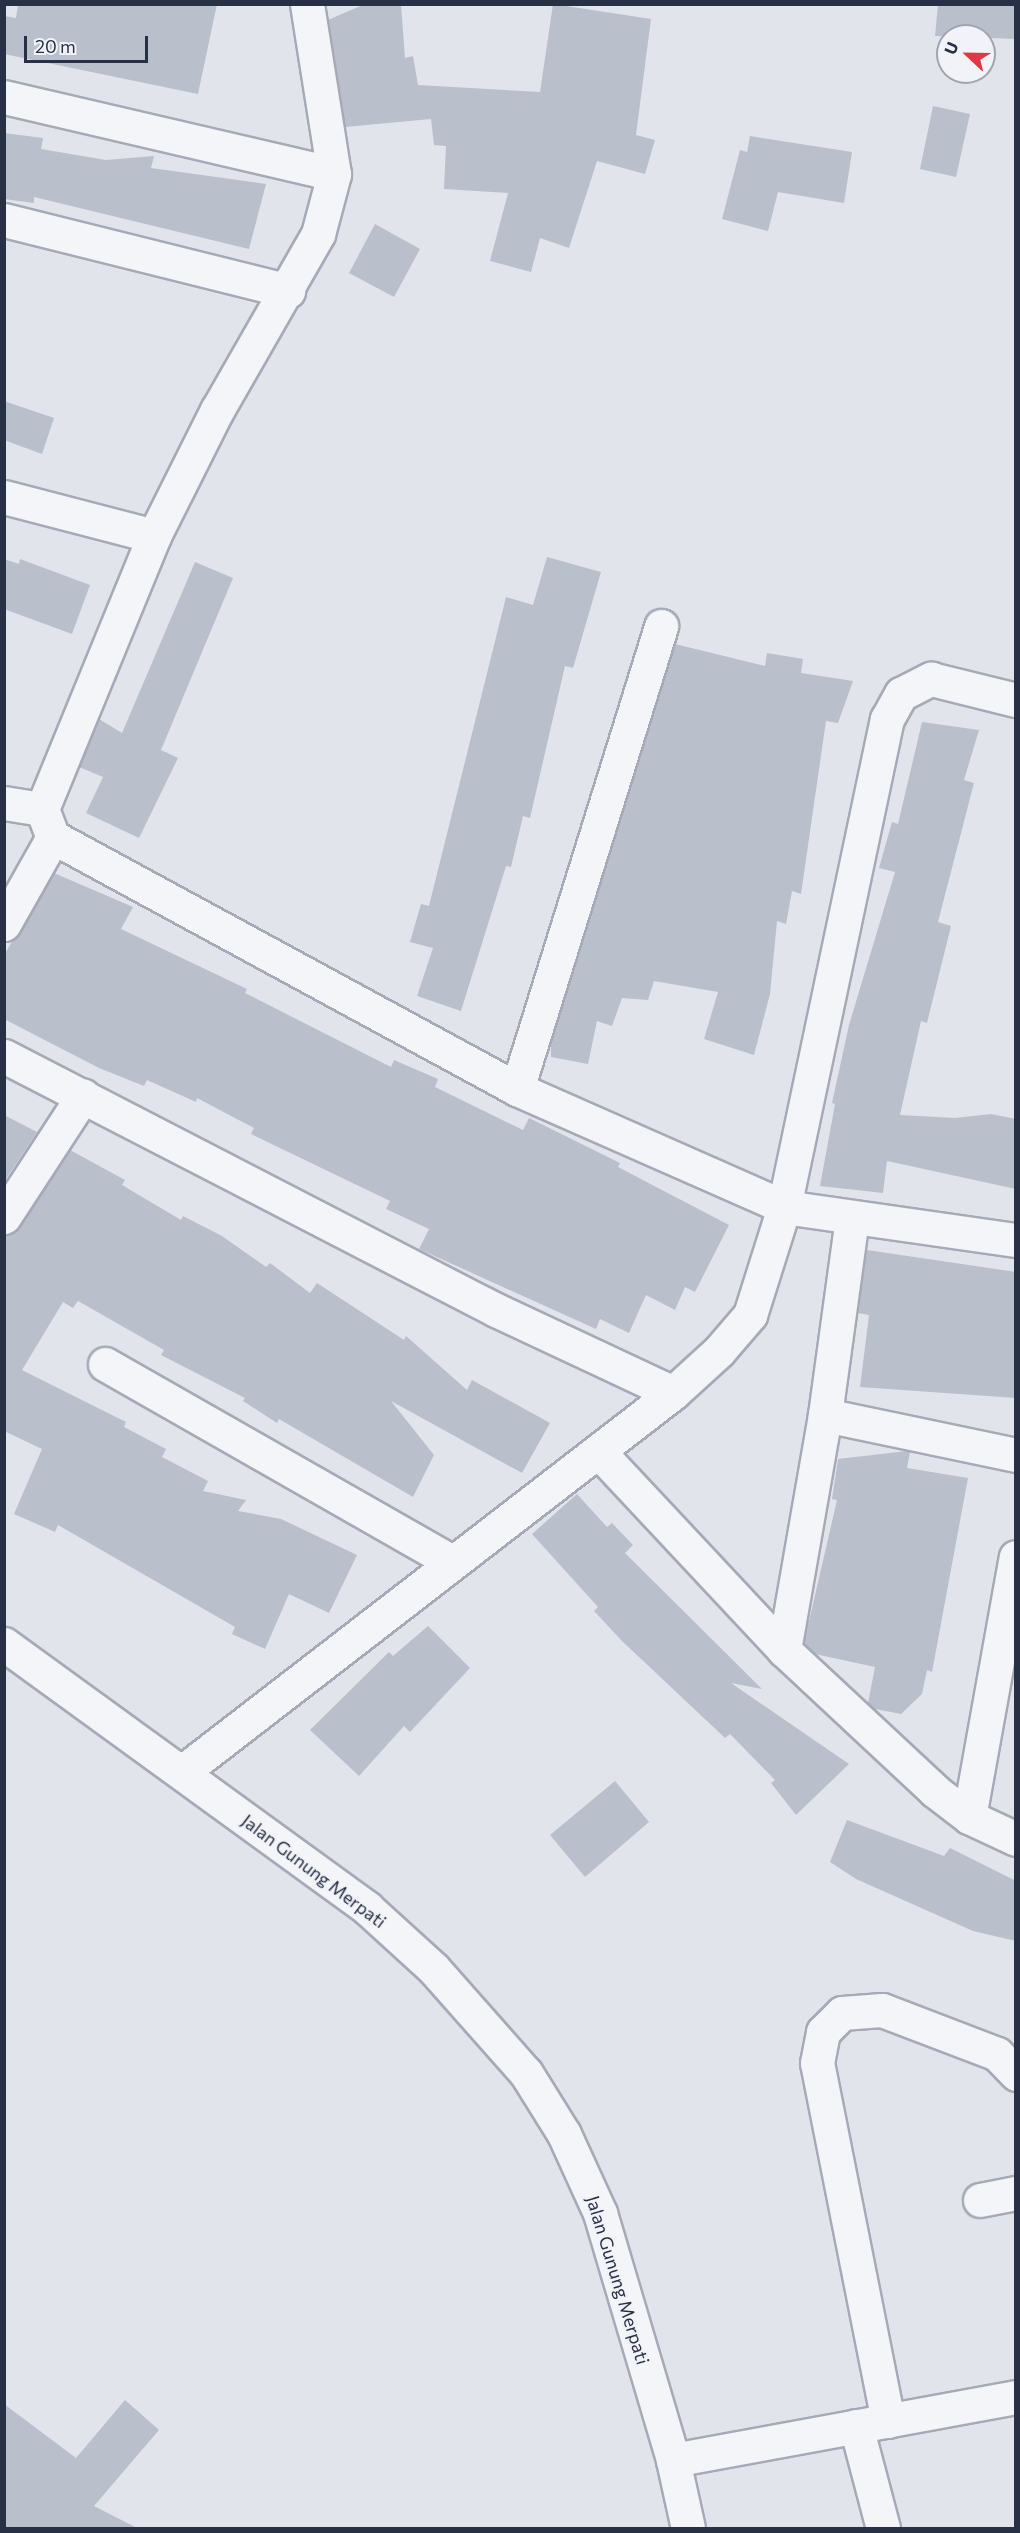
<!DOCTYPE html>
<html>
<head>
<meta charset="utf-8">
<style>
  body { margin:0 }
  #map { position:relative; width:1020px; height:2533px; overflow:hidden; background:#e1e4eb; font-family:Commissioner,sans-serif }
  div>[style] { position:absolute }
  .building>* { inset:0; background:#babfcc }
  .roads { filter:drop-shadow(2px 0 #a5aab6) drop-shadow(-2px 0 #a5aab6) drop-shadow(0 2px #a5aab6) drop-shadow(0 -2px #a5aab6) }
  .minor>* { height:33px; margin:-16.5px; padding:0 16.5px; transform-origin:16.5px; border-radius:16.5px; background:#f4f5f9 }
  span { translate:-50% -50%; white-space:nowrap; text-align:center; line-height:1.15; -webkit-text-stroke:4.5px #f1f3f8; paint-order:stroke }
  .street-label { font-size:18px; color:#273045 }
  .frame { position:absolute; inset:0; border:6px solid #273045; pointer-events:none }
  .north { position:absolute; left:936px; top:24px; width:60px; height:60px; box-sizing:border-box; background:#f1f3f8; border:2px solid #a0a5b0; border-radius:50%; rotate:292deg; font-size:16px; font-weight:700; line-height:24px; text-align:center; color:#273045 }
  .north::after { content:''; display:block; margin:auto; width:21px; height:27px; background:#de3844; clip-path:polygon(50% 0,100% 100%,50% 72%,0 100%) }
  .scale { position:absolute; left:24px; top:36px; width:124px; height:27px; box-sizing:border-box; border:3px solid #273045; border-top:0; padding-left:8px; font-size:18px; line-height:21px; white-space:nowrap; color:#273045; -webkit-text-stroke:4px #f1f3f8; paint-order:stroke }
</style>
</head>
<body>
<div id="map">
  <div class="building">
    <i style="clip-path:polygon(18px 4px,217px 4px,198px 94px,4px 54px,4px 16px,16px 18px)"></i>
    <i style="clip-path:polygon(365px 4px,401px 4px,405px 58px,413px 56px,418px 85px,540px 92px,553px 4px,651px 19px,636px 135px,655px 140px,645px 174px,597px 161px,569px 248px,540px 238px,531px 272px,490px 261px,508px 193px,444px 189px,446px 146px,434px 145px,431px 119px,345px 127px,328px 20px)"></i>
    <i style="clip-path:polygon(938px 4px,1016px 4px,1016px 39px,935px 36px)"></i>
    <i style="clip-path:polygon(933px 106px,970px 114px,956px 177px,920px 169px)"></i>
    <i style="clip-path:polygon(4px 133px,43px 138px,41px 149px,106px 160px,154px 156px,151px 168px,266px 184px,249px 249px,34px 197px,34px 203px,4px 199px)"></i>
    <i style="clip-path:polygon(750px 136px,852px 152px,844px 203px,778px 192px,768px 231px,722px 219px,740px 150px,747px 152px)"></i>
    <i style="clip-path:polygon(375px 224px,420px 249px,394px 297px,349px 273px)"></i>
    <i style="clip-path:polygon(4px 401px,54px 418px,42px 454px,4px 440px)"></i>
    <i style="clip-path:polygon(547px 557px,601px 572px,573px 668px,565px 666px,530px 818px,523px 816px,511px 867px,506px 866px,461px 1011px,417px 996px,433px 948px,410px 942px,421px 904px,429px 906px,506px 597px,533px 605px)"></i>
    <i style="clip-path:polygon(4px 559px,19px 564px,20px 559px,90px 585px,72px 634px,4px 609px)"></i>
    <i style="clip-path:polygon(195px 562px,233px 578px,161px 750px,178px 758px,139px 838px,86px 813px,103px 777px,79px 767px,99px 719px,122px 733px)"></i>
    <i style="clip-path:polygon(675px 644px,765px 666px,767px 653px,803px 659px,801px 673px,853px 681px,838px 723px,826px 721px,801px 894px,792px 891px,786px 924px,777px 921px,770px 994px,754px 1055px,704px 1039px,718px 992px,654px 981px,648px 1000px,622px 998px,612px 1026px,597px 1021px,588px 1064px,551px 1057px,551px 1044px)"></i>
    <i style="clip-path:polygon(922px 722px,979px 730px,964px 780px,974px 783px,938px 922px,951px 926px,927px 1023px,921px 1021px,900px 1115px,955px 1118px,991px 1114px,1016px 1119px,1016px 1189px,887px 1161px,883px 1193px,820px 1186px,835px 1104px,832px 1103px,849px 1025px,895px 872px,879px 868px,892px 822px,898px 824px)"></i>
    <i style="clip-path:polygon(54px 873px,133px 907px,121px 929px,247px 989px,245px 993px,391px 1067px,394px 1060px,438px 1079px,435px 1087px,523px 1130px,529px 1118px,620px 1163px,618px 1167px,729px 1225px,695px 1292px,685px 1287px,675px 1310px,646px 1295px,629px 1333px,600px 1319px,596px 1329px,419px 1249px,429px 1229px,386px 1209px,390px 1201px,251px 1134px,254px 1128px,197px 1098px,196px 1102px,147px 1080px,144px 1086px,99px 1068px,4px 1019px,4px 955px)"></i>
    <i style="clip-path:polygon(4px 1115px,37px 1132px,4px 1182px)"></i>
    <i style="clip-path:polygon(70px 1150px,125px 1180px,122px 1185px,181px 1220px,183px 1216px,222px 1236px,266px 1267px,270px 1263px,310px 1293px,317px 1283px,404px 1340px,406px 1336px,467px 1390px,472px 1380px,550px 1423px,522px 1473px,391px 1401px,434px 1455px,413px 1497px,279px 1419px,277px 1423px,243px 1401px,245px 1398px,161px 1355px,164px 1350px,78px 1301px,73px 1308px,63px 1302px,22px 1370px,126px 1422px,124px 1427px,166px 1449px,162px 1457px,208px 1481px,203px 1491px,246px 1500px,238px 1511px,281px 1519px,357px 1555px,329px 1613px,289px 1594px,265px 1649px,232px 1634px,235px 1627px,58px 1525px,55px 1532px,14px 1514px,42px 1449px,4px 1431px,4px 1235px,20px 1227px)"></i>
    <i style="clip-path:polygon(867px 1250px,1016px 1272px,1016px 1398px,860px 1387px,869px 1315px,858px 1313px)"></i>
    <i style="clip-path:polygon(907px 1451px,910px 1452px,907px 1468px,968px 1478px,932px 1672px,927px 1670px,922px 1694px,901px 1714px,875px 1709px,868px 1703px,875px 1667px,815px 1654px,804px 1643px,837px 1500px,832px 1499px,838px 1459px)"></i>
    <i style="clip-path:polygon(577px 1494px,607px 1527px,612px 1523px,633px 1545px,625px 1553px,762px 1689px,731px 1683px,849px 1764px,796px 1815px,771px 1783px,775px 1780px,730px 1734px,725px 1738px,622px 1641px,594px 1611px,598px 1607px,532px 1534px)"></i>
    <i style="clip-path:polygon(428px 1626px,470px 1668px,410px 1732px,404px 1726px,359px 1776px,310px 1730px,389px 1652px,393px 1656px)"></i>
    <i style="clip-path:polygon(615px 1781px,649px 1822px,585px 1877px,550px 1835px)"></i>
    <i style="clip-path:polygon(847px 1820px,944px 1856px,950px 1848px,1016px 1881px,1016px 1941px,973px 1931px,856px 1879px,830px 1862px)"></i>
    <i style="clip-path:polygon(125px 2400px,159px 2430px,94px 2506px,139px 2529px,4px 2529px,4px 2404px,76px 2458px)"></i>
  </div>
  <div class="roads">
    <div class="minor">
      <i style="left:307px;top:4px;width:172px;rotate:81deg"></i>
      <i style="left:334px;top:174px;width:62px;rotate:104.9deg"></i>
      <i style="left:318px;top:234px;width:203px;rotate:119.8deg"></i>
      <i style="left:217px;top:410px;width:141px;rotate:116.6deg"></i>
      <i style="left:154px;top:536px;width:295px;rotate:112.3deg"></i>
      <i style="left:42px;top:809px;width:30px;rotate:69deg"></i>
      <i style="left:53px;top:837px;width:528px;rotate:28.51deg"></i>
      <i style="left:517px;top:1089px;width:292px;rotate:23.8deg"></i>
      <i style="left:784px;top:1207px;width:499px;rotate:-78.1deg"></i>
      <i style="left:887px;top:719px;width:29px;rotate:-61deg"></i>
      <i style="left:901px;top:694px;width:34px;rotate:-27deg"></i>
      <i style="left:931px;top:679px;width:88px;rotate:13.9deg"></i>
      <i style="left:4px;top:97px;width:339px;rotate:13.1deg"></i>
      <i style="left:4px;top:220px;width:293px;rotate:14deg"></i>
      <i style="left:4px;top:497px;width:155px;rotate:14.6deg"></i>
      <i style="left:4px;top:803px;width:38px;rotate:9deg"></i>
      <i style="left:4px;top:924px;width:100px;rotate:-60.6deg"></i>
      <i style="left:4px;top:1056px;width:554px;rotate:27.31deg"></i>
      <i style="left:496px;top:1310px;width:195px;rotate:25.1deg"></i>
      <i style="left:517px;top:1089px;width:485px;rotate:-72.7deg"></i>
      <i style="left:4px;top:1217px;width:145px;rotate:-56.9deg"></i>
      <i style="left:105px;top:1364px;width:398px;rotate:29.7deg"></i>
      <i style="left:825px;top:1415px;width:199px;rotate:-82.2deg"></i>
      <i style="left:598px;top:1451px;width:272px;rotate:46.9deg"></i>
      <i style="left:784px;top:1650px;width:207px;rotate:43deg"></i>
      <i style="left:935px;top:1791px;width:43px;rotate:37.4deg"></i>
      <i style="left:969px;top:1817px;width:264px;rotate:-79.8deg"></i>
      <i style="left:4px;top:1644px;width:449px;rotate:36deg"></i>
      <i style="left:367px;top:1908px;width:89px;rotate:42.3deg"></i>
      <i style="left:433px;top:1968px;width:140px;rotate:48.5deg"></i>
      <i style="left:526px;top:2073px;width:72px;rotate:58.1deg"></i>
      <i style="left:564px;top:2134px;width:87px;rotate:65.5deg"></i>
      <i style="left:600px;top:2213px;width:258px;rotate:73.5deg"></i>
      <i style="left:673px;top:2460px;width:70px;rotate:77.6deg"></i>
      <i style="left:784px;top:1650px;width:239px;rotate:-80.1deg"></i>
      <i style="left:825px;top:1415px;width:195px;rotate:11.8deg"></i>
      <i style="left:182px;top:1772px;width:620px;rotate:-37.66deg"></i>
      <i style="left:673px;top:1393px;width:62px;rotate:-42.4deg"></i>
      <i style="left:719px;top:1351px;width:48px;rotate:-49.3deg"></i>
      <i style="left:750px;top:1315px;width:113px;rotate:-72.5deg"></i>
      <i style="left:784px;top:1207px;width:234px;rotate:8.1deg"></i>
      <i style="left:969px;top:1817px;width:52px;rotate:25.1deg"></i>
      <i style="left:980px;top:2200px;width:37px;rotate:-11deg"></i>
      <i style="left:888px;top:2421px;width:365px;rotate:-101.2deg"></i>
      <i style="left:817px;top:2063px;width:32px;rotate:-79deg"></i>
      <i style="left:823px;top:2032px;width:27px;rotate:-45deg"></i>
      <i style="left:842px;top:2013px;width:40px;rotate:-4.3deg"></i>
      <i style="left:882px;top:2010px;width:123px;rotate:20.9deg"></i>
      <i style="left:997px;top:2054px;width:28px;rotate:46deg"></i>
      <i style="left:856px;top:2426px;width:106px;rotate:75.2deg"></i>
      <i style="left:673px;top:2460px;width:349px;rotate:-10.4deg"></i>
    </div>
  </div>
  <div class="street-label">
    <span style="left:314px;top:1871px;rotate:37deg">Jalan Gunung Merpati</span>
    <span style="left:618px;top:2280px;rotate:73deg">Jalan Gunung Merpati</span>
  </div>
  <div class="frame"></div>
  <div class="north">U</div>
  <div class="scale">20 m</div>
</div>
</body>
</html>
